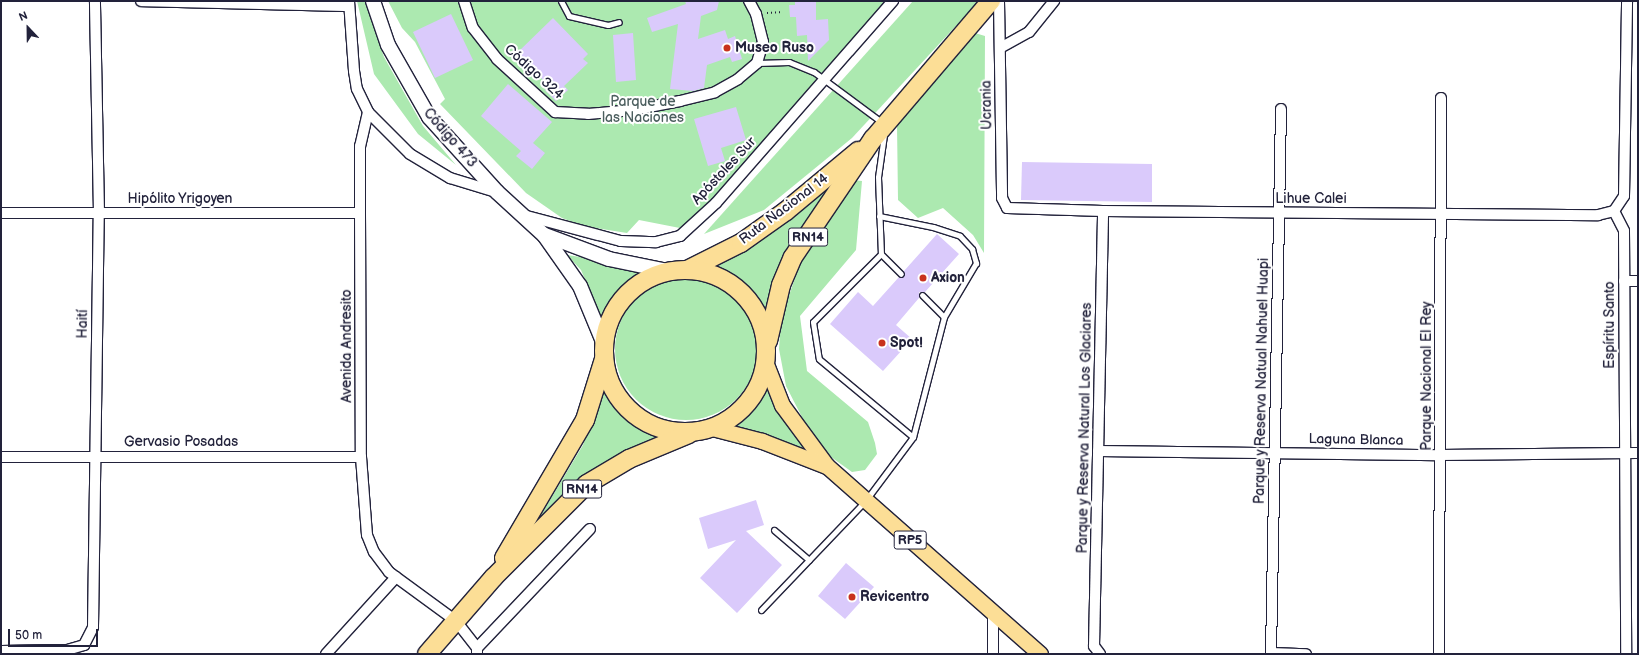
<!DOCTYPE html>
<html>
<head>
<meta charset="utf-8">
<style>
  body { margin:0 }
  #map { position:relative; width:1639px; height:655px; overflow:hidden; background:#fff; font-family:"Balsamiq Sans",sans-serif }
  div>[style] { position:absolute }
  .green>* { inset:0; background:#ace9b0 }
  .round { border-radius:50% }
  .building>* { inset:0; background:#dacafb }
  .path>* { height:2px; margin-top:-1px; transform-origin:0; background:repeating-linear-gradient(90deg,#22223b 0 1px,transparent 0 4px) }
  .roads { filter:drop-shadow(1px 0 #22223b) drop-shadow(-1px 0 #22223b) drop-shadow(0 1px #22223b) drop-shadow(0 -1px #22223b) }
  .lane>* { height:5px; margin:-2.5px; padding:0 2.5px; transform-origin:2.5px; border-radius:2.5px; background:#fff }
  .street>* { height:10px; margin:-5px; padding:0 5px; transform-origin:5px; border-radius:5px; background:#fff }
  .secondary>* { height:14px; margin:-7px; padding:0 7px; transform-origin:7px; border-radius:7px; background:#fff }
  .primary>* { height:15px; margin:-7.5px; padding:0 7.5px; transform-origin:7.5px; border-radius:7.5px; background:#fcde96 }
  .highway>* { height:18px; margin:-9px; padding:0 9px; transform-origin:9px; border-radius:9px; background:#fcde96 }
  .highway>.ring { margin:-9px; padding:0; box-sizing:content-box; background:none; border:18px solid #fcde96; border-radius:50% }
  .dots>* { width:11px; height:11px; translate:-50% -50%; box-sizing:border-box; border:2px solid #fff; border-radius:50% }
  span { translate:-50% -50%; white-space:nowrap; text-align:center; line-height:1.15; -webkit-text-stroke:4px #fff; paint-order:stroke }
  .shield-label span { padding:1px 3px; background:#fff; border:1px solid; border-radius:3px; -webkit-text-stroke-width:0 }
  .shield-label { font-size:13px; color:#22223b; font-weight:700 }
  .poi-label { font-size:14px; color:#22223b; font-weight:700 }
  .left { translate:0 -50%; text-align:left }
  .street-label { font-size:14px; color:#22223b }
  .park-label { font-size:14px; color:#4b5e5e }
  .frame { position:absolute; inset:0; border:2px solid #22223b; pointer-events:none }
  .north { position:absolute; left:8px; top:8px; width:40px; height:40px; -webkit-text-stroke:3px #fff; paint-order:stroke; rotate:338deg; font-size:11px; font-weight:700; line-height:16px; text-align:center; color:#22223b }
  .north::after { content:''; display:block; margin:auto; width:14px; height:18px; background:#22223b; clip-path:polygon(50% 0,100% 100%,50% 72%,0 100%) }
  .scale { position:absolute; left:8px; top:629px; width:90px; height:18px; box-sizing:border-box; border:2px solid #22223b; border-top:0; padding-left:5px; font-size:12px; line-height:14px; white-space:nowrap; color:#22223b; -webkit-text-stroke:3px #fff; paint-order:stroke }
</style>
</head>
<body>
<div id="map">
  <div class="green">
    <i style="clip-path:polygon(357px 1px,365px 1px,384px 57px,423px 126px,456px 165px,418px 134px,374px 74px)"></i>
    <i style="clip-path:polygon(388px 1px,887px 1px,685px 229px,639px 220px,627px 233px,583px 226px,562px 218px,526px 193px,440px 104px,445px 99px,415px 42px,402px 28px)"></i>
    <i style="clip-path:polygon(913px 1px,979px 1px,852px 138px,764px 210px,704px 234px)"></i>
    <i style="clip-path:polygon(975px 33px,985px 36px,984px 253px,973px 235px,943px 208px,918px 218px,898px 200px,897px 125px)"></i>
    <i style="clip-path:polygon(839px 176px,767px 317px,746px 287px,706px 263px)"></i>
    <i style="clip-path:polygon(853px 180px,862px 181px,856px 250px,800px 316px,807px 371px,868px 422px,875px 443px,877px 454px,865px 470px,852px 472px,831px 457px,804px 421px,786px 386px,779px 349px,781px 318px,801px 261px)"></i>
    <i style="clip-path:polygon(567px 255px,594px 259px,644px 270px,617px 291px,603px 322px,581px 270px)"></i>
    <i class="round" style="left:615px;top:278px;width:142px;height:142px"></i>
    <i style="clip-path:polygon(768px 378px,809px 453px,728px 425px,756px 406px)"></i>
    <i style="clip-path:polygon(604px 380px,621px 409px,640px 425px,669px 435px,597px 467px,535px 525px,583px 445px)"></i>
  </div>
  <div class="building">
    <i style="clip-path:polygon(685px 1px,719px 1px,717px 10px,701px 16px,698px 39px,725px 30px,728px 39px,735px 36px,742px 59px,732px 62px,730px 57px,707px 65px,704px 88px,693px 91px,670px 89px,678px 24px,652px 32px,647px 18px,686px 4px)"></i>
    <i style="clip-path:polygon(795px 1px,816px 1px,816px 20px,828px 19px,829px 40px,808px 61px,807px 35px,797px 36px,796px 17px,790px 17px,789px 5px,795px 5px)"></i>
    <i style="clip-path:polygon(451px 14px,473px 60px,435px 78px,413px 32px)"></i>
    <i style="clip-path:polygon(553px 18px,588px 54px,583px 59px,588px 63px,564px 86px,568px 90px,556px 101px,545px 90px,549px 86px,517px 53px)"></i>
    <i style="clip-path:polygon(633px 33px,636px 80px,616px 82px,613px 35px)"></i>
    <i style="clip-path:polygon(508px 84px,552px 122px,533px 143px,545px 153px,532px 169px,516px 156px,521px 151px,481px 116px)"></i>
    <i style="clip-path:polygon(736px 107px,746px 140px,721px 148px,725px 161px,708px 166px,694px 119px)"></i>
    <i style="clip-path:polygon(1022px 162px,1152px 164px,1152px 202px,1021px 200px)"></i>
    <i style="clip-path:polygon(937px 234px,959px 254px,925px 292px,919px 292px,919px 298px,896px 325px,912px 339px,883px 371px,830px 324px,858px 292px,873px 306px,899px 277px,904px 277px,904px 271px)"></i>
    <i style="clip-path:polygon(756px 500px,764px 525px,746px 531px,782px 565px,737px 613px,700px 578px,736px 540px,708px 549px,699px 518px)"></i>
    <i style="clip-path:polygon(846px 563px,874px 587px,845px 619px,818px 596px)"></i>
  </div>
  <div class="path">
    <i style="left:767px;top:13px;width:16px;rotate:-4deg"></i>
  </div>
  <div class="roads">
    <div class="lane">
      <i style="left:561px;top:1px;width:17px;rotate:62deg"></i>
      <i style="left:569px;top:16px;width:40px;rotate:13deg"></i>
      <i style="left:608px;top:25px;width:11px;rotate:-15deg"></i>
      <i style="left:757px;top:63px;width:32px;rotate:-2deg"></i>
      <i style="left:789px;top:62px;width:27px;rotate:22deg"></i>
      <i style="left:814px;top:72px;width:86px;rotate:36.5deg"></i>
      <i style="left:884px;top:135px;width:42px;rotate:98.1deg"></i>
      <i style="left:878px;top:177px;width:77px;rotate:87.8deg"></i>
      <i style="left:881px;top:254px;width:28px;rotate:45deg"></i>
      <i style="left:879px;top:216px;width:55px;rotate:11.5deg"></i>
      <i style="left:933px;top:227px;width:28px;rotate:18deg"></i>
      <i style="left:960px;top:236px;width:18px;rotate:47deg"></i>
      <i style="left:972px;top:249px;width:15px;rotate:74deg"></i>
      <i style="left:976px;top:263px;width:63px;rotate:120.7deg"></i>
      <i style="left:881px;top:254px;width:96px;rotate:135deg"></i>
      <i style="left:813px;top:322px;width:37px;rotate:81deg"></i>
      <i style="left:819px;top:359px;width:122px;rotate:39.7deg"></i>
      <i style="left:774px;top:530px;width:46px;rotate:40.6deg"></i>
      <i style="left:761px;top:610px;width:152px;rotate:-46.3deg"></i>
      <i style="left:866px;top:500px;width:79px;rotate:-53.3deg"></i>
      <i style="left:913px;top:437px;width:124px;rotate:-75.5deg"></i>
      <i style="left:944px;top:317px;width:31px;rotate:-135deg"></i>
    </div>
    <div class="street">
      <i style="left:141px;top:1px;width:208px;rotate:1.4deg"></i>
      <i style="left:349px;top:1px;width:70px;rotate:85.9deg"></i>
      <i style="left:354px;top:71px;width:18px;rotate:81deg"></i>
      <i style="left:357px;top:89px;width:25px;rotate:64deg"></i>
      <i style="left:368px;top:112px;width:59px;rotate:45deg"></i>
      <i style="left:410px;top:154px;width:47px;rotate:31deg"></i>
      <i style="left:450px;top:178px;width:48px;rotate:16.9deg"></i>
      <i style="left:464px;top:1px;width:28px;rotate:72deg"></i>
      <i style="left:473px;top:28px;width:39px;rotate:52deg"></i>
      <i style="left:497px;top:59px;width:79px;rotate:42.4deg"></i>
      <i style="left:555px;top:112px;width:33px;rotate:3deg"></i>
      <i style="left:588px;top:114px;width:45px;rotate:-5.1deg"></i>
      <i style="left:633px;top:110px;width:48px;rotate:-10.8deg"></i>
      <i style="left:680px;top:101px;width:36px;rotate:-14deg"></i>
      <i style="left:715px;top:92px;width:26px;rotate:-29deg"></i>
      <i style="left:738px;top:79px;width:25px;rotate:-40deg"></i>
      <i style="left:757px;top:63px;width:22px;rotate:-74deg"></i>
      <i style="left:763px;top:42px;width:29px;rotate:-104deg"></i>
      <i style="left:756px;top:14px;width:15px;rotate:-118deg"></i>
      <i style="left:999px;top:1px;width:197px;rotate:89.1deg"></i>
      <i style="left:1002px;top:198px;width:11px;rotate:63deg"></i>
      <i style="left:1007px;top:208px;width:96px;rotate:1.8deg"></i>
      <i style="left:1103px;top:211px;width:495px;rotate:0.5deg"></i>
      <i style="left:1598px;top:215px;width:16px;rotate:-14deg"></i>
      <i style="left:1000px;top:48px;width:33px;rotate:-29deg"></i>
      <i style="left:1029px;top:32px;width:40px;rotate:-51deg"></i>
      <i style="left:368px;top:112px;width:35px;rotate:103deg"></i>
      <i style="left:360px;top:146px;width:67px;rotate:90deg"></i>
      <i style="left:360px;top:213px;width:244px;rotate:89.8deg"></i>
      <i style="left:361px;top:457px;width:78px;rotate:85.6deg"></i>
      <i style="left:367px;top:535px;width:18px;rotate:68deg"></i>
      <i style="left:374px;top:552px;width:25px;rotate:53deg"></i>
      <i style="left:389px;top:572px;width:83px;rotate:36.2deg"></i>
      <i style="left:456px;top:621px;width:34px;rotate:52deg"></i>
      <i style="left:1614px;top:211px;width:22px;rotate:63deg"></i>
      <i style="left:1624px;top:231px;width:423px;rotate:89.7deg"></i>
      <i style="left:1614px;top:211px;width:18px;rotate:-56deg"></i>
      <i style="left:1624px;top:196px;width:195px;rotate:-89.1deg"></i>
      <i style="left:1px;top:213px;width:359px"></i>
      <i style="left:523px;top:215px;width:101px;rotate:14.9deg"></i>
      <i style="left:621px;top:241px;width:35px;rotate:2deg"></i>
      <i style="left:656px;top:242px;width:25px;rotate:-14deg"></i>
      <i style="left:680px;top:236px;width:49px;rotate:-42.5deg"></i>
      <i style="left:716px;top:203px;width:269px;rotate:-48.8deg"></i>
      <i style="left:1624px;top:281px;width:14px"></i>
      <i style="left:1098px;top:451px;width:342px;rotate:0.7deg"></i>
      <i style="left:1440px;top:455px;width:198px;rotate:-0.6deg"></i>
      <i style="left:1px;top:457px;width:360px"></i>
      <i style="left:993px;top:613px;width:41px;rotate:90deg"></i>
      <i style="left:1px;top:651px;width:66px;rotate:-0.9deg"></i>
      <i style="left:67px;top:650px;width:18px;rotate:-16deg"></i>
      <i style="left:84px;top:645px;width:20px;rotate:-63deg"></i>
      <i style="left:93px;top:627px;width:414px;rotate:-89.2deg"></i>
      <i style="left:99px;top:213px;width:212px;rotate:-91.1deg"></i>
      <i style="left:1271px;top:653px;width:35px;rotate:2deg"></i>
      <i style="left:326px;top:654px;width:104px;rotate:-47.7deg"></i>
      <i style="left:477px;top:654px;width:6px;rotate:-90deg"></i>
      <i style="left:477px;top:648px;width:164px;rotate:-46.5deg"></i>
      <i style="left:1100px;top:654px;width:10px;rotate:-127deg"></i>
      <i style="left:1094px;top:646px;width:435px;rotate:-88.8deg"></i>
      <i style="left:1271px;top:654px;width:545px;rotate:-88.95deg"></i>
      <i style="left:1439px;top:654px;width:556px;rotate:-89.79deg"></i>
    </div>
    <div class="secondary">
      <i style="left:373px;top:1px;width:46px;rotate:71.2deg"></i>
      <i style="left:388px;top:45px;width:83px;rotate:60.3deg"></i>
      <i style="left:429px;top:117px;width:101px;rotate:47.8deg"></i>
      <i style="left:497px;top:192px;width:64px;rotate:42.5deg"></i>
      <i style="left:544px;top:235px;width:62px;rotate:54.8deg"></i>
      <i style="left:580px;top:286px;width:63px;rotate:67.5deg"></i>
      <i style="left:545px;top:235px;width:68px;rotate:20.6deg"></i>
      <i style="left:609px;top:259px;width:59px;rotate:11.7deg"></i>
    </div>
    <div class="primary">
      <i style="left:766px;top:364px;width:44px;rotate:68.7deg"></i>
      <i style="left:782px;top:405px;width:76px;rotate:53.6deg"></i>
      <i style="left:827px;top:466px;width:284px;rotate:41.4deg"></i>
      <i style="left:712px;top:428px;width:52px;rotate:14.6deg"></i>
      <i style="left:762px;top:441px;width:69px;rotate:21.3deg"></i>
    </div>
    <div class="highway">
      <i style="left:689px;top:269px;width:58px;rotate:-26.6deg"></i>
      <i style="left:741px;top:243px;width:55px;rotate:-35.4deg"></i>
      <i style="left:786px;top:211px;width:94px;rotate:-39.8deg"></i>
      <i class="ring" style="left:604px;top:270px;width:144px;height:144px"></i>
      <i style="left:768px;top:341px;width:57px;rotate:-76.9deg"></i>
      <i style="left:781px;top:285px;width:30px;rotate:-67deg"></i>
      <i style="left:793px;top:257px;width:143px;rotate:-55.9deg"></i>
      <i style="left:873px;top:139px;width:182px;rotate:-49.5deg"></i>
      <i style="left:504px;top:558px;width:160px;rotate:-59.6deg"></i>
      <i style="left:585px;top:420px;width:64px;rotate:-72.7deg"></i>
      <i style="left:427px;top:654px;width:101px;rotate:-49deg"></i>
      <i style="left:493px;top:578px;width:133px;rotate:-45deg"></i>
      <i style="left:587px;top:484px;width:49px;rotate:-30.8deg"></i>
      <i style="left:629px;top:459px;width:65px;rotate:-22.6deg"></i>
    </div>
  </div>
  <div class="dots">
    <i style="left:727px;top:48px;background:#c8321e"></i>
    <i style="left:923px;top:278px;background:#c8321e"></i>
    <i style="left:882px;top:343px;background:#c8321e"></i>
    <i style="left:852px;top:597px;background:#c8321e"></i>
  </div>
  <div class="shield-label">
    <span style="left:808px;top:237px">RN14</span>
    <span style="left:582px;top:489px">RN14</span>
    <span style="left:910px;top:540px">RP5</span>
  </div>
  <div class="poi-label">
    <span class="left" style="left:735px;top:48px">Museo Ruso</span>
    <span class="left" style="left:931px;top:278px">Axion</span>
    <span class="left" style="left:890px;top:343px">Spot!</span>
    <span class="left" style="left:860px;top:597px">Revicentro</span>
  </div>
  <div class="street-label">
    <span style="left:534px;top:72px;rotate:42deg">Código 324</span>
    <span style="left:987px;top:105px;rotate:-91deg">Ucrania</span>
    <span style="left:450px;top:138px;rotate:49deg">Código 473</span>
    <span style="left:724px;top:171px;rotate:-47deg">Apóstoles Sur</span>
    <span style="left:180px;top:199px">Hipólito Yrigoyen</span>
    <span style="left:1311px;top:199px">Lihue Calei</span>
    <span style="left:784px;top:209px;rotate:-37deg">Ruta Nacional 14</span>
    <span style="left:83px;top:324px;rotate:-89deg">Haití</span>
    <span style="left:1610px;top:325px;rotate:-90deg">Espíritu Santo</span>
    <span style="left:347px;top:346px;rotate:-90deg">Avenida Andresito</span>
    <span style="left:1427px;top:376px;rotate:-90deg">Parque Nacional El Rey</span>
    <span style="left:1262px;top:381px;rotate:-89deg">Parque y Reserva Natual Nahuel Huapi</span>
    <span style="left:1085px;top:428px;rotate:-89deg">Parque y Reserva Natural Los Glaciares</span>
    <span style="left:1356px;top:440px;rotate:1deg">Laguna Blanca</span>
    <span style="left:181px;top:442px">Gervasio Posadas</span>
  </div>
  <div class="park-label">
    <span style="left:643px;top:110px">Parque de<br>las Naciones</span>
  </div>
  <div class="frame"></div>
  <div class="north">N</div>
  <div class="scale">50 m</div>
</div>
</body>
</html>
